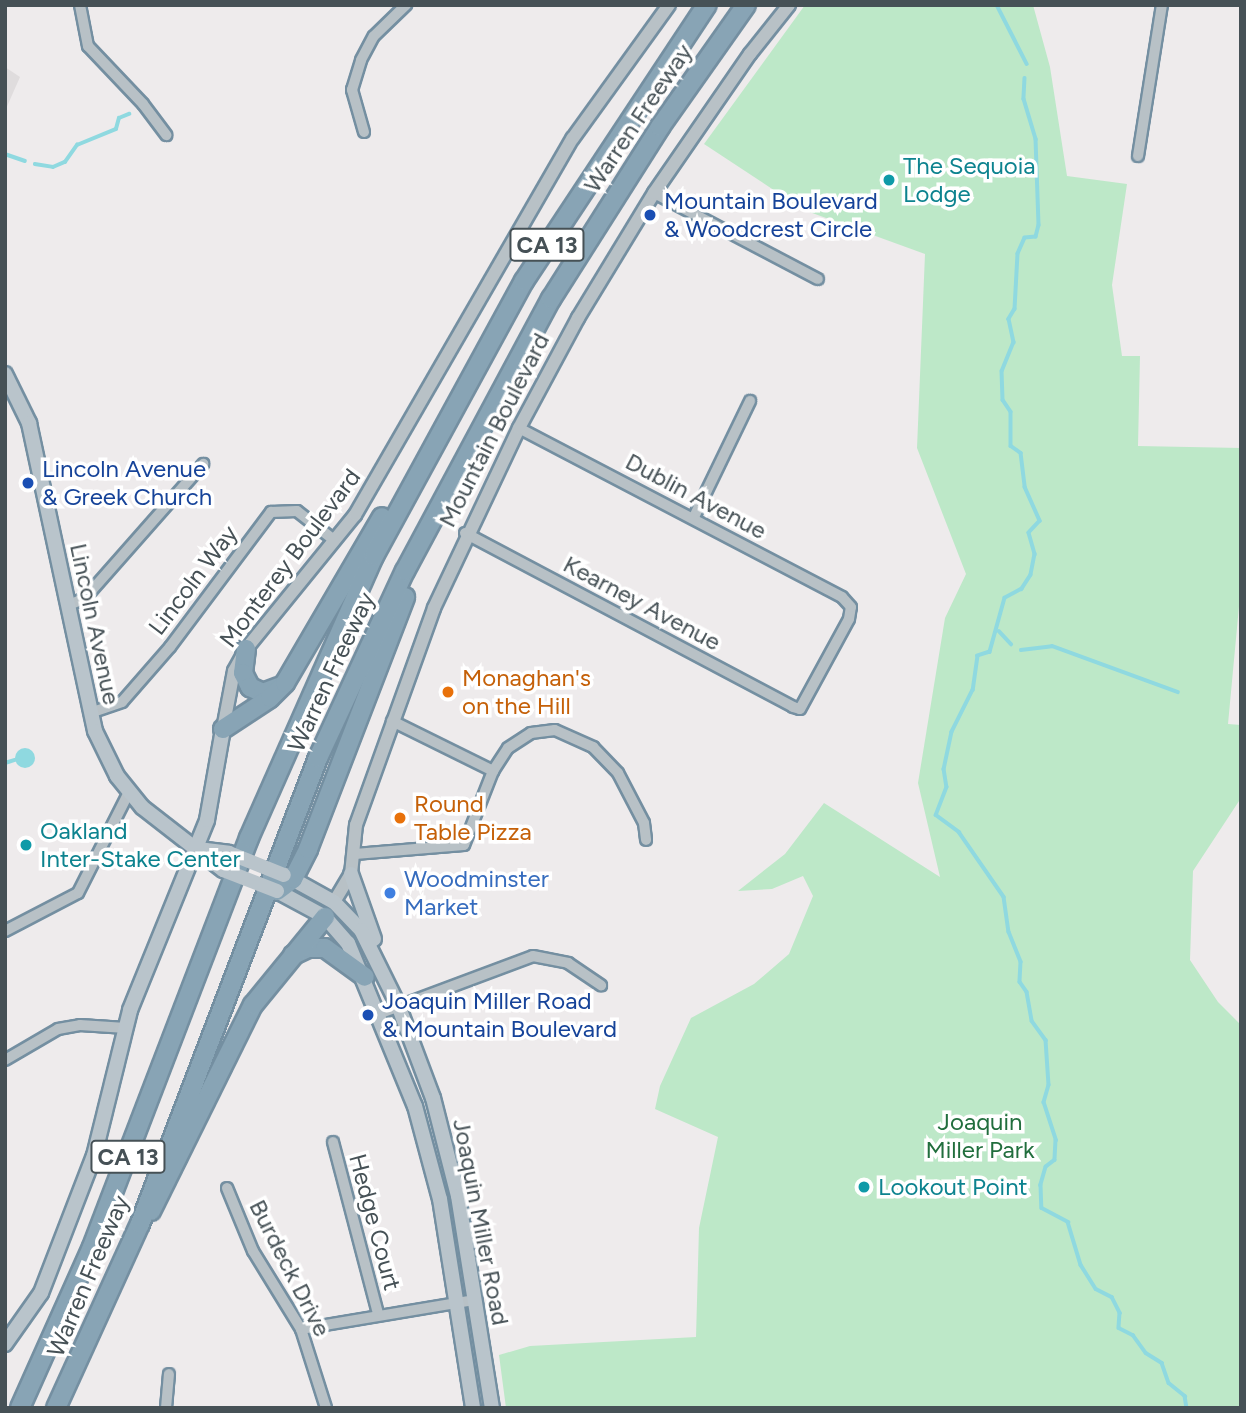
<!DOCTYPE html>
<html>
<head>
<meta charset="utf-8">
<style>
  body { margin:0 }
  #map { position:relative; width:1246px; height:1413px; overflow:hidden; background:#eeebec; font-family:Figtree,sans-serif }
  div>[style] { position:absolute }
  .education>* { inset:0; background:#dfdcdd }
  .green>* { inset:0; background:#bde8c8 }
  .water>* { inset:0; background:#8fd9e0 }
  .round { border-radius:50% }
  .stream>* { height:3.5px; margin:-1.75px; padding:0 1.75px; transform-origin:1.75px; border-radius:1.75px; background:#8fd9e0 }
  .roads { filter:drop-shadow(2px 0 #748fa1) drop-shadow(-2px 0 #748fa1) drop-shadow(0 2px #748fa1) drop-shadow(0 -2px #748fa1) }
  .minor>* { height:10px; margin:-5px; padding:0 5px; transform-origin:5px; border-radius:5px; background:#b8c1c6 }
  .tertiary>* { height:12px; margin:-6px; padding:0 6px; transform-origin:6px; border-radius:6px; background:#b8c1c6 }
  .secondary>* { height:14px; margin:-7px; padding:0 7px; transform-origin:7px; border-radius:7px; background:#b9c4cb }
  .motorway>* { height:18px; margin:-9px; padding:0 9px; transform-origin:9px; border-radius:9px; background:#88a4b5 }
  .secondary-bridge>* { height:14px; margin:-7px; padding:0 7px; transform-origin:7px; border-radius:7px; background:#b9c4cb }
  .dots>* { width:19px; height:19px; translate:-50% -50%; box-sizing:border-box; border:4px solid #fff; border-radius:50% }
  span { translate:-50% -50%; white-space:nowrap; text-align:center; line-height:1.15; -webkit-text-stroke:7px #fff; paint-order:stroke }
  .shield-label span { padding:2px 5px; background:#fff; border:2px solid; border-radius:5px; -webkit-text-stroke-width:0 }
  .shield-label { font-size:23px; color:#465156; font-weight:700 }
  .street-label { font-size:24px; color:#465156 }
  .culture-label { font-size:24px; color:#0d838f }
  .left { translate:0 -50%; text-align:left }
  .transit-label { font-size:24px; color:#164399 }
  .food-label { font-size:24px; color:#c56008 }
  .shop-label { font-size:24px; color:#366cbe }
  .park-label { font-size:24px; color:#216e3d }
  .frame { position:absolute; inset:0; border:7px solid #465156; pointer-events:none }
</style>
</head>
<body>
<div id="map">
  <div class="education">
    <i style="clip-path:polygon(5px 67px,20px 77px,5px 111px)"></i>
  </div>
  <div class="green">
    <i style="clip-path:polygon(805px 5px,1033px 5px,1050px 67px,1067px 176px,1127px 184px,1112px 285px,1122px 356px,1140px 356px,1138px 446px,1241px 448px,1241px 585px,1228px 724px,1241px 725px,1241px 798px,1193px 871px,1190px 960px,1218px 1002px,1241px 1025px,1241px 1408px,506px 1408px,499px 1355px,530px 1346px,696px 1337px,699px 1228px,718px 1137px,655px 1109px,660px 1086px,691px 1018px,754px 984px,789px 954px,813px 896px,803px 876px,772px 889px,738px 891px,785px 854px,824px 803px,940px 877px,918px 783px,945px 618px,966px 574px,917px 448px,925px 254px,804px 210px,704px 144px)"></i>
  </div>
  <div class="water">
    <i class="round" style="left:15px;top:748px;width:20px;height:20px"></i>
  </div>
  <div class="stream">
    <i style="left:997px;top:5px;width:66px;rotate:63deg"></i>
    <i style="left:1025px;top:78px;width:21px;rotate:93deg"></i>
    <i style="left:1024px;top:99px;width:42px;rotate:73.3deg"></i>
    <i style="left:1036px;top:139px;width:86px;rotate:88deg"></i>
    <i style="left:1039px;top:225px;width:12px;rotate:104deg"></i>
    <i style="left:1036px;top:237px;width:11px;rotate:175deg"></i>
    <i style="left:1025px;top:238px;width:17px;rotate:114deg"></i>
    <i style="left:1018px;top:254px;width:55px;rotate:93.1deg"></i>
    <i style="left:1015px;top:309px;width:12px;rotate:121deg"></i>
    <i style="left:1009px;top:319px;width:24px;rotate:78deg"></i>
    <i style="left:1014px;top:342px;width:31px;rotate:112deg"></i>
    <i style="left:1002px;top:371px;width:29px;rotate:88deg"></i>
    <i style="left:1003px;top:400px;width:14px;rotate:56deg"></i>
    <i style="left:1011px;top:412px;width:34px;rotate:90deg"></i>
    <i style="left:1011px;top:446px;width:12px;rotate:35deg"></i>
    <i style="left:1021px;top:453px;width:34px;rotate:83deg"></i>
    <i style="left:1025px;top:487px;width:37px;rotate:66deg"></i>
    <i style="left:1040px;top:521px;width:16px;rotate:133deg"></i>
    <i style="left:1029px;top:533px;width:22px;rotate:74deg"></i>
    <i style="left:1035px;top:554px;width:21px;rotate:101deg"></i>
    <i style="left:1031px;top:575px;width:17px;rotate:123deg"></i>
    <i style="left:1022px;top:589px;width:19px;rotate:152deg"></i>
    <i style="left:1005px;top:598px;width:56px;rotate:105.5deg"></i>
    <i style="left:990px;top:652px;width:13px;rotate:162deg"></i>
    <i style="left:978px;top:656px;width:34px;rotate:98deg"></i>
    <i style="left:973px;top:690px;width:47px;rotate:116.6deg"></i>
    <i style="left:952px;top:732px;width:38px;rotate:102deg"></i>
    <i style="left:944px;top:769px;width:18px;rotate:81deg"></i>
    <i style="left:947px;top:787px;width:30px;rotate:111deg"></i>
    <i style="left:936px;top:815px;width:29px;rotate:36deg"></i>
    <i style="left:959px;top:832px;width:79px;rotate:55.3deg"></i>
    <i style="left:1004px;top:897px;width:35px;rotate:82deg"></i>
    <i style="left:1009px;top:932px;width:32px;rotate:68deg"></i>
    <i style="left:1021px;top:962px;width:20px;rotate:93deg"></i>
    <i style="left:1020px;top:982px;width:12px;rotate:55deg"></i>
    <i style="left:1027px;top:992px;width:29px;rotate:80deg"></i>
    <i style="left:1032px;top:1021px;width:24px;rotate:54deg"></i>
    <i style="left:1046px;top:1040px;width:45px;rotate:86.2deg"></i>
    <i style="left:1049px;top:1085px;width:18px;rotate:106deg"></i>
    <i style="left:1044px;top:1102px;width:40px;rotate:72deg"></i>
    <i style="left:1056px;top:1140px;width:20px;rotate:93deg"></i>
    <i style="left:1055px;top:1160px;width:11px;rotate:142deg"></i>
    <i style="left:1046px;top:1167px;width:19px;rotate:106deg"></i>
    <i style="left:1041px;top:1185px;width:23px;rotate:88deg"></i>
    <i style="left:1042px;top:1208px;width:30px;rotate:28deg"></i>
    <i style="left:1068px;top:1222px;width:45px;rotate:73.2deg"></i>
    <i style="left:1081px;top:1265px;width:28px;rotate:58deg"></i>
    <i style="left:1096px;top:1289px;width:18px;rotate:27deg"></i>
    <i style="left:1112px;top:1297px;width:18px;rotate:63deg"></i>
    <i style="left:1120px;top:1313px;width:15px;rotate:94deg"></i>
    <i style="left:1119px;top:1328px;width:16px;rotate:27deg"></i>
    <i style="left:1133px;top:1335px;width:22px;rotate:54deg"></i>
    <i style="left:1146px;top:1353px;width:19px;rotate:32deg"></i>
    <i style="left:1162px;top:1363px;width:21px;rotate:71deg"></i>
    <i style="left:1169px;top:1383px;width:21px;rotate:39deg"></i>
    <i style="left:1185px;top:1396px;width:12px;rotate:81deg"></i>
    <i style="left:5px;top:154px;width:21px;rotate:19deg"></i>
    <i style="left:35px;top:164px;width:18px;rotate:9deg"></i>
    <i style="left:53px;top:167px;width:13px;rotate:-23deg"></i>
    <i style="left:65px;top:162px;width:21px;rotate:-55deg"></i>
    <i style="left:77px;top:145px;width:42px;rotate:-22.3deg"></i>
    <i style="left:116px;top:129px;width:11px;rotate:-75deg"></i>
    <i style="left:119px;top:118px;width:11px;rotate:-22deg"></i>
    <i style="left:999px;top:631px;width:18px;rotate:47deg"></i>
    <i style="left:1021px;top:650px;width:31px;rotate:-7deg"></i>
    <i style="left:1052px;top:646px;width:134px;rotate:20.1deg"></i>
    <i style="left:5px;top:763px;width:10px;rotate:-17deg"></i>
  </div>
  <div class="roads">
    <div class="minor">
      <i style="left:80px;top:5px;width:42px;rotate:79deg"></i>
      <i style="left:88px;top:46px;width:80px;rotate:46.5deg"></i>
      <i style="left:143px;top:104px;width:39px;rotate:53deg"></i>
      <i style="left:364px;top:132px;width:44px;rotate:-105.9deg"></i>
      <i style="left:352px;top:90px;width:31px;rotate:-73deg"></i>
      <i style="left:361px;top:60px;width:27px;rotate:-62deg"></i>
      <i style="left:374px;top:36px;width:45px;rotate:-44.1deg"></i>
      <i style="left:1138px;top:156px;width:153px;rotate:-81deg"></i>
      <i style="left:654px;top:193px;width:185px;rotate:27.7deg"></i>
      <i style="left:694px;top:517px;width:129px;rotate:-64.2deg"></i>
      <i style="left:465px;top:533px;width:371px;rotate:27.9deg"></i>
      <i style="left:793px;top:707px;width:7px;rotate:16deg"></i>
      <i style="left:800px;top:709px;width:102px;rotate:-61.4deg"></i>
      <i style="left:849px;top:619px;width:12px;rotate:-81deg"></i>
      <i style="left:851px;top:607px;width:13px;rotate:-132deg"></i>
      <i style="left:842px;top:597px;width:365px;rotate:-152.4deg"></i>
      <i style="left:67px;top:606px;width:20px;rotate:-24deg"></i>
      <i style="left:85px;top:598px;width:179px;rotate:-48.6deg"></i>
      <i style="left:90px;top:713px;width:34px;rotate:-19deg"></i>
      <i style="left:122px;top:702px;width:73px;rotate:-48.9deg"></i>
      <i style="left:170px;top:647px;width:169px;rotate:-53.2deg"></i>
      <i style="left:271px;top:512px;width:26px;rotate:-2deg"></i>
      <i style="left:297px;top:511px;width:47px;rotate:38.1deg"></i>
      <i style="left:392px;top:721px;width:113px;rotate:26.3deg"></i>
      <i style="left:355px;top:854px;width:109px;rotate:-4.7deg"></i>
      <i style="left:464px;top:845px;width:79px;rotate:-68.6deg"></i>
      <i style="left:493px;top:771px;width:27px;rotate:-57deg"></i>
      <i style="left:508px;top:748px;width:27px;rotate:-33deg"></i>
      <i style="left:531px;top:733px;width:24px;rotate:-7deg"></i>
      <i style="left:555px;top:730px;width:42px;rotate:24.1deg"></i>
      <i style="left:593px;top:747px;width:36px;rotate:46deg"></i>
      <i style="left:618px;top:773px;width:56px;rotate:62.5deg"></i>
      <i style="left:644px;top:823px;width:17px;rotate:83deg"></i>
      <i style="left:5px;top:931px;width:82px;rotate:-27.5deg"></i>
      <i style="left:78px;top:893px;width:113px;rotate:-63.2deg"></i>
      <i style="left:378px;top:1014px;width:165px;rotate:-20.5deg"></i>
      <i style="left:533px;top:956px;width:36px;rotate:11deg"></i>
      <i style="left:568px;top:963px;width:40px;rotate:34deg"></i>
      <i style="left:5px;top:1060px;width:61px;rotate:-30.3deg"></i>
      <i style="left:58px;top:1029px;width:22px;rotate:-10deg"></i>
      <i style="left:80px;top:1025px;width:46px;rotate:3.7deg"></i>
      <i style="left:333px;top:1142px;width:177px;rotate:75.3deg"></i>
      <i style="left:227px;top:1188px;width:68px;rotate:67.6deg"></i>
      <i style="left:253px;top:1251px;width:92px;rotate:58.4deg"></i>
      <i style="left:301px;top:1329px;width:83px;rotate:72.4deg"></i>
      <i style="left:301px;top:1329px;width:176px;rotate:-9.5deg"></i>
      <i style="left:166px;top:1408px;width:34px;rotate:-85deg"></i>
    </div>
    <div class="tertiary">
      <i style="left:223px;top:729px;width:59px;rotate:-79.3deg"></i>
      <i style="left:234px;top:671px;width:25px;rotate:-61deg"></i>
      <i style="left:246px;top:649px;width:173px;rotate:-50.9deg"></i>
      <i style="left:355px;top:515px;width:435px;rotate:-60deg"></i>
      <i style="left:573px;top:138px;width:164px;rotate:-54.2deg"></i>
      <i style="left:334px;top:902px;width:33px;rotate:-59deg"></i>
      <i style="left:351px;top:874px;width:49px;rotate:-84.2deg"></i>
      <i style="left:356px;top:825px;width:231px;rotate:-70.2deg"></i>
      <i style="left:434px;top:608px;width:199px;rotate:-64.7deg"></i>
      <i style="left:519px;top:428px;width:125px;rotate:-61.8deg"></i>
      <i style="left:578px;top:318px;width:146px;rotate:-58.7deg"></i>
      <i style="left:654px;top:193px;width:169px;rotate:-55.4deg"></i>
      <i style="left:750px;top:54px;width:63px;rotate:-51.5deg"></i>
    </div>
    <div class="secondary">
      <i style="left:5px;top:374px;width:55px;rotate:63.9deg"></i>
      <i style="left:29px;top:423px;width:315px;rotate:77.9deg"></i>
      <i style="left:95px;top:731px;width:50px;rotate:63.9deg"></i>
      <i style="left:117px;top:776px;width:40px;rotate:51deg"></i>
      <i style="left:142px;top:807px;width:103px;rotate:37.9deg"></i>
      <i style="left:198px;top:849px;width:31px;rotate:7deg"></i>
      <i style="left:351px;top:874px;width:69px;rotate:70.5deg"></i>
      <i style="left:285px;top:875px;width:56px;rotate:28.9deg"></i>
      <i style="left:334px;top:902px;width:39px;rotate:46deg"></i>
      <i style="left:361px;top:930px;width:84px;rotate:63.7deg"></i>
      <i style="left:398px;top:1005px;width:99px;rotate:69.4deg"></i>
      <i style="left:433px;top:1098px;width:101px;rotate:75.7deg"></i>
      <i style="left:458px;top:1196px;width:215px;rotate:80.9deg"></i>
      <i style="left:277px;top:891px;width:55px;rotate:28.4deg"></i>
      <i style="left:325px;top:917px;width:35px;rotate:49deg"></i>
      <i style="left:348px;top:943px;width:176px;rotate:67.7deg"></i>
      <i style="left:415px;top:1106px;width:96px;rotate:75deg"></i>
      <i style="left:440px;top:1199px;width:212px;rotate:81deg"></i>
      <i style="left:5px;top:1344px;width:62px;rotate:-54.8deg"></i>
      <i style="left:41px;top:1293px;width:147px;rotate:-68.9deg"></i>
      <i style="left:94px;top:1156px;width:150px;rotate:-76.1deg"></i>
      <i style="left:130px;top:1010px;width:205px;rotate:-67.9deg"></i>
      <i style="left:207px;top:820px;width:92px;rotate:-80deg"></i>
    </div>
    <div class="motorway">
      <i style="left:246px;top:649px;width:24px;rotate:97deg"></i>
      <i style="left:243px;top:673px;width:16px;rotate:63deg"></i>
      <i style="left:250px;top:687px;width:14px;rotate:25deg"></i>
      <i style="left:263px;top:693px;width:17px;rotate:-21deg"></i>
      <i style="left:223px;top:729px;width:56px;rotate:-33.4deg"></i>
      <i style="left:270px;top:698px;width:21px;rotate:-45deg"></i>
      <i style="left:285px;top:683px;width:192px;rotate:-59.7deg"></i>
      <i style="left:277px;top:891px;width:20px;rotate:-37deg"></i>
      <i style="left:293px;top:879px;width:34px;rotate:-63deg"></i>
      <i style="left:308px;top:849px;width:270px;rotate:-68.9deg"></i>
      <i style="left:293px;top:955px;width:17px;rotate:-25deg"></i>
      <i style="left:308px;top:948px;width:17px"></i>
      <i style="left:325px;top:948px;width:49px;rotate:35.9deg"></i>
      <i style="left:151px;top:1211px;width:230px;rotate:-63.7deg"></i>
      <i style="left:253px;top:1005px;width:114px;rotate:-50.7deg"></i>
      <i style="left:20px;top:1408px;width:176px;rotate:-65.9deg"></i>
      <i style="left:92px;top:1247px;width:438px;rotate:-69deg"></i>
      <i style="left:249px;top:838px;width:308px;rotate:-66.1deg"></i>
      <i style="left:374px;top:556px;width:313px;rotate:-61.4deg"></i>
      <i style="left:524px;top:281px;width:331px;rotate:-56.5deg"></i>
      <i style="left:56px;top:1408px;width:202px;rotate:-65.5deg"></i>
      <i style="left:140px;top:1224px;width:499px;rotate:-69.1deg"></i>
      <i style="left:318px;top:758px;width:206px;rotate:-65.1deg"></i>
      <i style="left:405px;top:571px;width:309px;rotate:-61.8deg"></i>
      <i style="left:551px;top:299px;width:204px;rotate:-57.6deg"></i>
      <i style="left:660px;top:127px;width:149px;rotate:-54.8deg"></i>
    </div>
  </div>
  <div class="secondary-bridge">
    <i style="left:229px;top:853px;width:59px;rotate:21.8deg"></i>
    <i style="left:223px;top:870px;width:58px;rotate:21.3deg"></i>
  </div>
  <div class="dots">
    <i style="left:889px;top:180px;background:#0f9aa8"></i>
    <i style="left:650px;top:215px;background:#1a4fb4"></i>
    <i style="left:28px;top:483px;background:#1a4fb4"></i>
    <i style="left:448px;top:692px;background:#e8710a"></i>
    <i style="left:400px;top:818px;background:#e8710a"></i>
    <i style="left:26px;top:845px;background:#0f9aa8"></i>
    <i style="left:390px;top:893px;background:#3f7fe0"></i>
    <i style="left:368px;top:1015px;background:#1a4fb4"></i>
    <i style="left:864px;top:1187px;background:#0f9aa8"></i>
  </div>
  <div class="shield-label">
    <span style="left:547px;top:245px">CA 13</span>
    <span style="left:128px;top:1157px">CA 13</span>
  </div>
  <div class="street-label">
    <span style="left:638px;top:118px;rotate:-56deg">Warren Freeway</span>
    <span style="left:494px;top:430px;rotate:-63deg">Mountain Boulevard</span>
    <span style="left:696px;top:496px;rotate:28deg">Dublin Avenue</span>
    <span style="left:290px;top:558px;rotate:-53deg">Monterey Boulevard</span>
    <span style="left:193px;top:580px;rotate:-53deg">Lincoln Way</span>
    <span style="left:642px;top:603px;rotate:28deg">Kearney Avenue</span>
    <span style="left:95px;top:624px;rotate:78deg">Lincoln Avenue</span>
    <span style="left:331px;top:672px;rotate:-65deg">Warren Freeway</span>
    <span style="left:375px;top:1222px;rotate:75deg">Hedge Court</span>
    <span style="left:481px;top:1222px;rotate:79deg">Joaquin Miller Road</span>
    <span style="left:290px;top:1268px;rotate:63deg">Burdeck Drive</span>
    <span style="left:88px;top:1276px;rotate:-67deg">Warren Freeway</span>
  </div>
  <div class="culture-label">
    <span class="left" style="left:903px;top:180px">The Sequoia<br>Lodge</span>
    <span class="left" style="left:40px;top:845px">Oakland<br>Inter-Stake Center</span>
    <span class="left" style="left:878px;top:1187px">Lookout Point</span>
  </div>
  <div class="transit-label">
    <span class="left" style="left:664px;top:215px">Mountain Boulevard<br>&amp; Woodcrest Circle</span>
    <span class="left" style="left:42px;top:483px">Lincoln Avenue<br>&amp; Greek Church</span>
    <span class="left" style="left:382px;top:1015px">Joaquin Miller Road<br>&amp; Mountain Boulevard</span>
  </div>
  <div class="food-label">
    <span class="left" style="left:462px;top:692px">Monaghan's<br>on the Hill</span>
    <span class="left" style="left:414px;top:818px">Round<br>Table Pizza</span>
  </div>
  <div class="shop-label">
    <span class="left" style="left:404px;top:893px">Woodminster<br>Market</span>
  </div>
  <div class="park-label">
    <span style="left:980px;top:1136px">Joaquin<br>Miller Park</span>
  </div>
  <div class="frame"></div>
</div>
</body>
</html>
